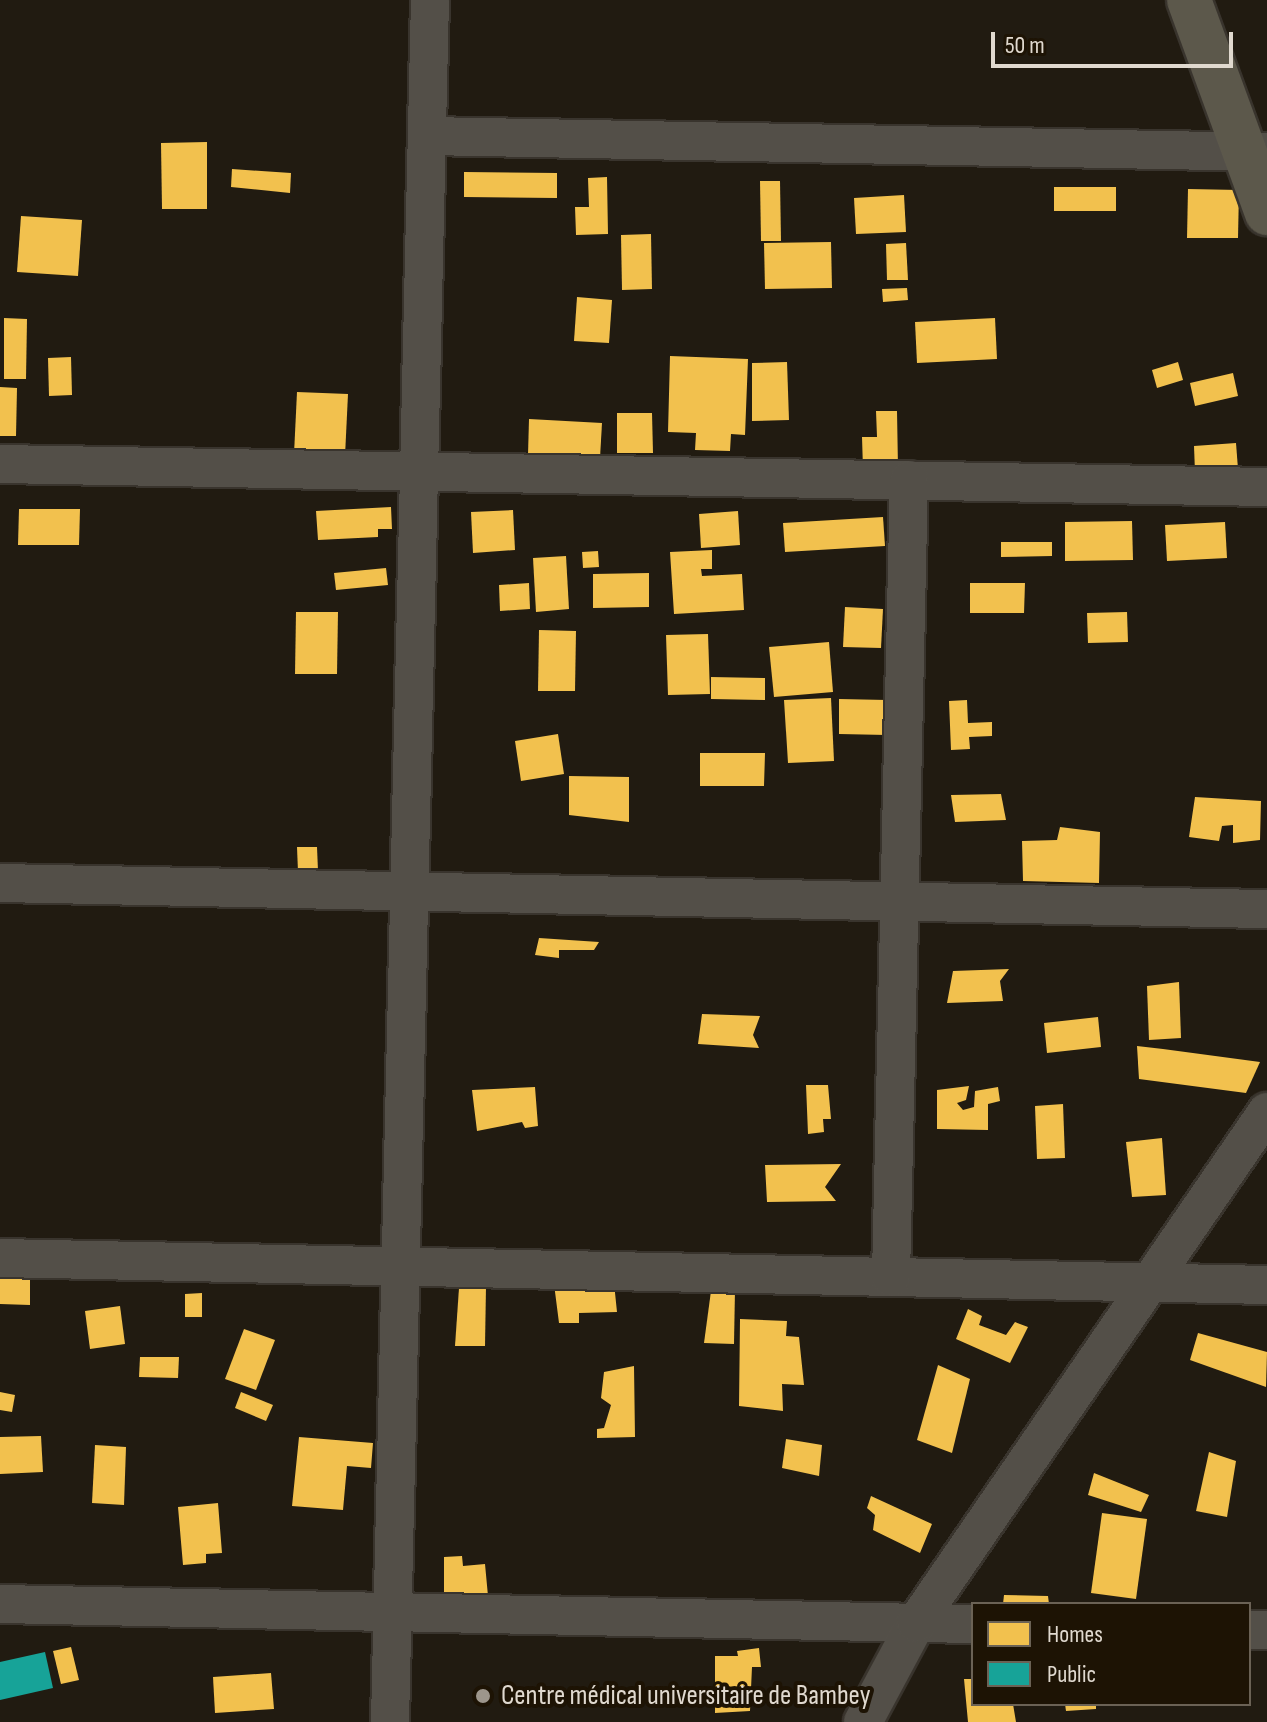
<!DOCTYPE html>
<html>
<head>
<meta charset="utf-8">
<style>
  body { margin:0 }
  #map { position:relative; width:1267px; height:1722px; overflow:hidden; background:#211b11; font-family:"Sofia Sans Condensed",sans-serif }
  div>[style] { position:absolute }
  .homes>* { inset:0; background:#f2c14e }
  .public>* { inset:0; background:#17a398 }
  .roads { filter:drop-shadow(2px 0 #39342d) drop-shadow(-2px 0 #39342d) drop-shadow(0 2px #39342d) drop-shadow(0 -2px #39342d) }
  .minor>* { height:38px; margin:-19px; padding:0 19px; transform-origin:19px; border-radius:19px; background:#534f48 }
  .major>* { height:44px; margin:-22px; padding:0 22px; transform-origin:22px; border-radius:22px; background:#5c584b }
  .dots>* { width:22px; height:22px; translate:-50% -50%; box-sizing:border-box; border:4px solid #1d1304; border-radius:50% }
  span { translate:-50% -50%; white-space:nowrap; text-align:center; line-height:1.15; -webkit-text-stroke:8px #1d1304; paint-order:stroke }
  .poi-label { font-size:28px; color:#e0d9cf }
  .left { translate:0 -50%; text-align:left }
  .legend { position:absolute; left:971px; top:1602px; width:280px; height:104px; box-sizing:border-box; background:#1d1304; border:2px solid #6b6255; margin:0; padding:10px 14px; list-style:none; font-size:24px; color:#e0d9cf }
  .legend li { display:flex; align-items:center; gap:16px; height:40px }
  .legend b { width:40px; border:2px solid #6b6255 }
  .scale { position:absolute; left:991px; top:32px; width:242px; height:36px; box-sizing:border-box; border:4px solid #e0d9cf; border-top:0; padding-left:10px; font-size:24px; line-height:28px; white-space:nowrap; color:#e0d9cf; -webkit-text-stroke:6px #1d1304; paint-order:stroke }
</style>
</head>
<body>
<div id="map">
  <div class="homes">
    <i style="clip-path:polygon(207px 142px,207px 209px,162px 209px,161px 143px)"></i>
    <i style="clip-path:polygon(232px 169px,291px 173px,290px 193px,231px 187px)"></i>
    <i style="clip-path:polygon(464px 172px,557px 173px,557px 198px,464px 197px)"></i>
    <i style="clip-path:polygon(607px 177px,608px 234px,576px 235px,575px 207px,589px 207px,588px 178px)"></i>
    <i style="clip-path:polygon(760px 181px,780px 181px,781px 241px,761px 241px)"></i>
    <i style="clip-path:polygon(1054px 187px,1116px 187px,1116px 211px,1054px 211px)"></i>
    <i style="clip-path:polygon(1188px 189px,1239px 190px,1238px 238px,1187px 238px)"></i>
    <i style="clip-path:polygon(904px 195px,906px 232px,856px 234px,854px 198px)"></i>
    <i style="clip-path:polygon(21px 216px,82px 220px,78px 276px,17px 272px)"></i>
    <i style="clip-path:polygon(651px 234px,652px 289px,622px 290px,621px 235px)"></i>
    <i style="clip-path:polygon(831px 242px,832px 288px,765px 289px,764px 243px)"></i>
    <i style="clip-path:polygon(906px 243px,908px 280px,887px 280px,886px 244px)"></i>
    <i style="clip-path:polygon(907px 288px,908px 300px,883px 302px,882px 289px)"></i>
    <i style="clip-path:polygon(577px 297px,612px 300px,609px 343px,574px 341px)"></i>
    <i style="clip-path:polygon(4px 318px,27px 319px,26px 379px,4px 379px)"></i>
    <i style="clip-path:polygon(995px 318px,997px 359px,917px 363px,915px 322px)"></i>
    <i style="clip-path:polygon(670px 356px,748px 359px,745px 435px,731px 434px,730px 451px,695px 450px,696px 433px,668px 432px)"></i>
    <i style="clip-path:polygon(71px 357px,72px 395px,49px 396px,48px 358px)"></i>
    <i style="clip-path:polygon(787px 362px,789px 420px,752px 421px,752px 363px)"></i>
    <i style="clip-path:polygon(1178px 362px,1183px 380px,1157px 388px,1152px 370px)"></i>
    <i style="clip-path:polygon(1233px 373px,1238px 396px,1195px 406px,1190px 383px)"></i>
    <i style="clip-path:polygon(0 387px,17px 388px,16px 436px,0 436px)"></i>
    <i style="clip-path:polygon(297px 392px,348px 394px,345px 456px,294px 454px)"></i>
    <i style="clip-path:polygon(876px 411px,897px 411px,898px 468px,863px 469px,862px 437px,877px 437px)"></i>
    <i style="clip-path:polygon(617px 413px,652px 413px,653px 453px,617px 453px)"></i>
    <i style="clip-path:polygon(529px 419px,602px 423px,600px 458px,528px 455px)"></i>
    <i style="clip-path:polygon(1236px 443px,1238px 469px,1195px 472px,1194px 446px)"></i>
    <i style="clip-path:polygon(391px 507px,392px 529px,378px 529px,378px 537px,318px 540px,316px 511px)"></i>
    <i style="clip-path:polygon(19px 509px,80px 509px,79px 545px,18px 545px)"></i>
    <i style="clip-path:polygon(513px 510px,515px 550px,473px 553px,471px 512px)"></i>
    <i style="clip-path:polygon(738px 511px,740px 545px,701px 548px,699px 514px)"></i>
    <i style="clip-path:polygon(883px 517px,885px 546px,785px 552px,783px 523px)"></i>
    <i style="clip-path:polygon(1132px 521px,1133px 560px,1065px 561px,1065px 522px)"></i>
    <i style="clip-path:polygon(1225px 522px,1227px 558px,1167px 561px,1165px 525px)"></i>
    <i style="clip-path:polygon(1001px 542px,1052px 542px,1052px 556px,1001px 557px)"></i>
    <i style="clip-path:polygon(712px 550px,712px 569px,701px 569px,702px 576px,742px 574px,744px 610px,674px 614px,670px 552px)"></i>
    <i style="clip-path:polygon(598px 551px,599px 567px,583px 568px,582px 552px)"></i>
    <i style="clip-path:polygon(566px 556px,569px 609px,536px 612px,533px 558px)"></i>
    <i style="clip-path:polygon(386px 568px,388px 585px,336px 590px,334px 573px)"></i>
    <i style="clip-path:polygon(649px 573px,649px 607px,593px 608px,593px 574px)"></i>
    <i style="clip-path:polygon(529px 583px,530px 609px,500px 611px,499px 585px)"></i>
    <i style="clip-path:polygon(970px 583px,1025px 583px,1024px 613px,970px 613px)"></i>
    <i style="clip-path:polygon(845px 607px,883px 609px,881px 648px,843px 647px)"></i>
    <i style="clip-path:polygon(296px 612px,338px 612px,337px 674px,295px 674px)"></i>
    <i style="clip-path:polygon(1127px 612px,1128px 642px,1088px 643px,1087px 613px)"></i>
    <i style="clip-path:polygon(539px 630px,576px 631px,575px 691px,538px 691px)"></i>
    <i style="clip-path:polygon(708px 634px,710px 694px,668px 695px,666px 635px)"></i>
    <i style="clip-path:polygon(829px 642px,833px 692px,774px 697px,769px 647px)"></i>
    <i style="clip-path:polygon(711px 677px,765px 678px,765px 700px,711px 699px)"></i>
    <i style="clip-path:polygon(831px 698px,834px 761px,788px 763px,784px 700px)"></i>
    <i style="clip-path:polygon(839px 699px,887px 700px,887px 735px,839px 734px)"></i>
    <i style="clip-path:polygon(967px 700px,968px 723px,992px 722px,992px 736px,969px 737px,970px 749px,951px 750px,949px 701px)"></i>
    <i style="clip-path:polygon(558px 734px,564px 774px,521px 781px,515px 741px)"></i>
    <i style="clip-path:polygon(700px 753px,765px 753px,764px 786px,700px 786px)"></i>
    <i style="clip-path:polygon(569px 776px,629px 777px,629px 822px,569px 815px)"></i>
    <i style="clip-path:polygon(1001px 794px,1006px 820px,955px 822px,951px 795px)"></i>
    <i style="clip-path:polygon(1195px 797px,1261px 801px,1260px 840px,1233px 843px,1233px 825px,1222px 826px,1219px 841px,1189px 837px)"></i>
    <i style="clip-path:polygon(1060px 827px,1100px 832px,1099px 883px,1023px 881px,1022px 841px,1057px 840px)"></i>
    <i style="clip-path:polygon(297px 847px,317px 847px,318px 871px,298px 872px)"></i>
    <i style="clip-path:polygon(539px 938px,599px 942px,594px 950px,559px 950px,559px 958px,535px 955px)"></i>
    <i style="clip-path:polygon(1009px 969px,1000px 981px,1003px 1001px,947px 1003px,953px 971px)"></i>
    <i style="clip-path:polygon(1179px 982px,1181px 1038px,1149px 1040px,1147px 986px)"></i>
    <i style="clip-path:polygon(702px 1014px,760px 1016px,753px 1035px,759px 1048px,698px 1044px)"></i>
    <i style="clip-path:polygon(1098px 1017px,1101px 1047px,1047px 1053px,1044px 1023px)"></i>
    <i style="clip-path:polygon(1137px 1046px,1163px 1049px,1260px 1062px,1246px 1093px,1139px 1079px)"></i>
    <i style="clip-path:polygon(806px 1085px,828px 1085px,831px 1119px,823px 1119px,824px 1132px,808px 1134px)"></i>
    <i style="clip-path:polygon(969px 1086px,966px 1100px,957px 1103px,963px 1110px,974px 1107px,975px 1091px,998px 1087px,1000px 1101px,988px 1104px,988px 1130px,937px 1129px,937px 1090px)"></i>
    <i style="clip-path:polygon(535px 1087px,538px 1126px,525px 1128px,522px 1122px,477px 1131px,472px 1090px)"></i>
    <i style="clip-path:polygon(1063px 1104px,1065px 1158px,1037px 1159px,1035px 1106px)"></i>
    <i style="clip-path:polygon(1162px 1138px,1166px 1195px,1132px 1197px,1126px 1142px)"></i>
    <i style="clip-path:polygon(841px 1164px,825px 1187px,836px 1201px,767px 1202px,765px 1165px)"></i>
    <i style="clip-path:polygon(0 1273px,30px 1274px,30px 1305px,0 1304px)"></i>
    <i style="clip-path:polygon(614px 1283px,617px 1312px,579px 1313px,579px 1323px,559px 1323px,554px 1284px)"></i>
    <i style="clip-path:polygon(486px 1286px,485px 1346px,455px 1346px,459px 1288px)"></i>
    <i style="clip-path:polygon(735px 1289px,734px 1344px,704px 1343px,711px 1291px)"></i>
    <i style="clip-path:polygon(202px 1293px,202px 1317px,185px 1317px,185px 1294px)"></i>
    <i style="clip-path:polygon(120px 1306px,125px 1344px,90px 1349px,85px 1311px)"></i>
    <i style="clip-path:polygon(968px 1309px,982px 1316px,979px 1325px,1006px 1335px,1015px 1322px,1028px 1327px,1010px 1363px,956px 1339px)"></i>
    <i style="clip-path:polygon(740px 1319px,787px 1321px,786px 1336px,799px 1337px,804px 1385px,782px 1384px,783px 1411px,739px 1406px)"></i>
    <i style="clip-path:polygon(244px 1329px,275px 1340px,256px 1390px,225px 1379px)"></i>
    <i style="clip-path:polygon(1198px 1333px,1267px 1352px,1266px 1387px,1190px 1360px)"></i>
    <i style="clip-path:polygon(140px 1357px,179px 1357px,178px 1378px,139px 1377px)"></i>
    <i style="clip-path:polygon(938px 1365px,970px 1379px,952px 1453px,917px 1440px)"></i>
    <i style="clip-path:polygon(634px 1366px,635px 1437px,597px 1438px,597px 1429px,604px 1428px,611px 1405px,601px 1398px,604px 1372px)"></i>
    <i style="clip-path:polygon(0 1392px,15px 1395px,12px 1412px,0 1410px)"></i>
    <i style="clip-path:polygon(241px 1392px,273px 1405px,266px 1421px,235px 1408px)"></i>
    <i style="clip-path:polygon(41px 1436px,43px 1472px,0 1474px,0 1437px)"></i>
    <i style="clip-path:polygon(299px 1437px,373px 1443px,371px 1468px,347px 1466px,343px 1510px,292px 1506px)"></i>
    <i style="clip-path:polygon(786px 1439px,822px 1445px,819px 1476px,782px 1468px)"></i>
    <i style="clip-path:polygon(95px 1445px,126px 1447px,124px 1505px,92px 1503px)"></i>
    <i style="clip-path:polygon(1209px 1452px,1236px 1461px,1227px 1517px,1196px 1511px)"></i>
    <i style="clip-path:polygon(1094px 1473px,1149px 1495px,1141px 1512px,1088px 1495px)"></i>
    <i style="clip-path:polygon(871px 1496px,932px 1524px,920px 1553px,873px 1530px,875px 1515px,867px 1508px)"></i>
    <i style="clip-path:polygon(218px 1503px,222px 1553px,206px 1554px,206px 1563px,183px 1565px,178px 1507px)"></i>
    <i style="clip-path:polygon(1102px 1513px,1147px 1519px,1136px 1599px,1091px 1593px)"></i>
    <i style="clip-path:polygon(462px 1556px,463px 1566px,485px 1564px,488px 1596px,444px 1595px,444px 1557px)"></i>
    <i style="clip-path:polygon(1004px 1595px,1048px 1596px,1049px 1604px,1003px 1604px)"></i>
    <i style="clip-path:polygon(71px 1647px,79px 1680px,61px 1684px,53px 1651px)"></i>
    <i style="clip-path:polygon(759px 1648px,761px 1667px,752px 1667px,750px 1711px,715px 1713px,715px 1656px,738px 1656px,737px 1651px)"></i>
    <i style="clip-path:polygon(271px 1673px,274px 1709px,215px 1713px,213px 1677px)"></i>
    <i style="clip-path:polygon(964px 1679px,973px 1679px,973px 1704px,1013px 1704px,1016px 1722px,968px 1722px)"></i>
    <i style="clip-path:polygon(1065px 1704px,1096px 1704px,1096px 1709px,1066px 1711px)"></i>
  </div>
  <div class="public">
    <i style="clip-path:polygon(45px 1652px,53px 1688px,0 1700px,0 1662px)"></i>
  </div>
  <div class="roads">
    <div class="minor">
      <i style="left:427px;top:136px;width:840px;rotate:1.09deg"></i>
      <i style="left:0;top:464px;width:1267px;rotate:1.04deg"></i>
      <i style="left:0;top:883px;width:1267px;rotate:1.18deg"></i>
      <i style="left:0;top:1258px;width:1267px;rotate:1.22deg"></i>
      <i style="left:891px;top:1277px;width:797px;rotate:-88.71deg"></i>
      <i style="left:0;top:1604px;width:973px;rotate:1.18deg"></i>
      <i style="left:1249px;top:1630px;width:18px"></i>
      <i style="left:390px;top:1722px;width:1722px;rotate:-88.67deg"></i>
      <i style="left:863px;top:1722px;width:112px;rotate:-61.8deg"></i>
      <i style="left:916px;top:1623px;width:620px;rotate:-55.52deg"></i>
    </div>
    <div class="major">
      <i style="left:1189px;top:0;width:227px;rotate:69.9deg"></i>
    </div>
  </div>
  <div class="dots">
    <i style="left:483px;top:1696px;background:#9d968c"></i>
  </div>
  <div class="poi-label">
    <span class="left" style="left:501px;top:1696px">Centre médical universitaire de Bambey</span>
  </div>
  <ul class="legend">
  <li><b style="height:22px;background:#f2c14e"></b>Homes</li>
  <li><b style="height:22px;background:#17a398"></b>Public</li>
  </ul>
  <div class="scale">50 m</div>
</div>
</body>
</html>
